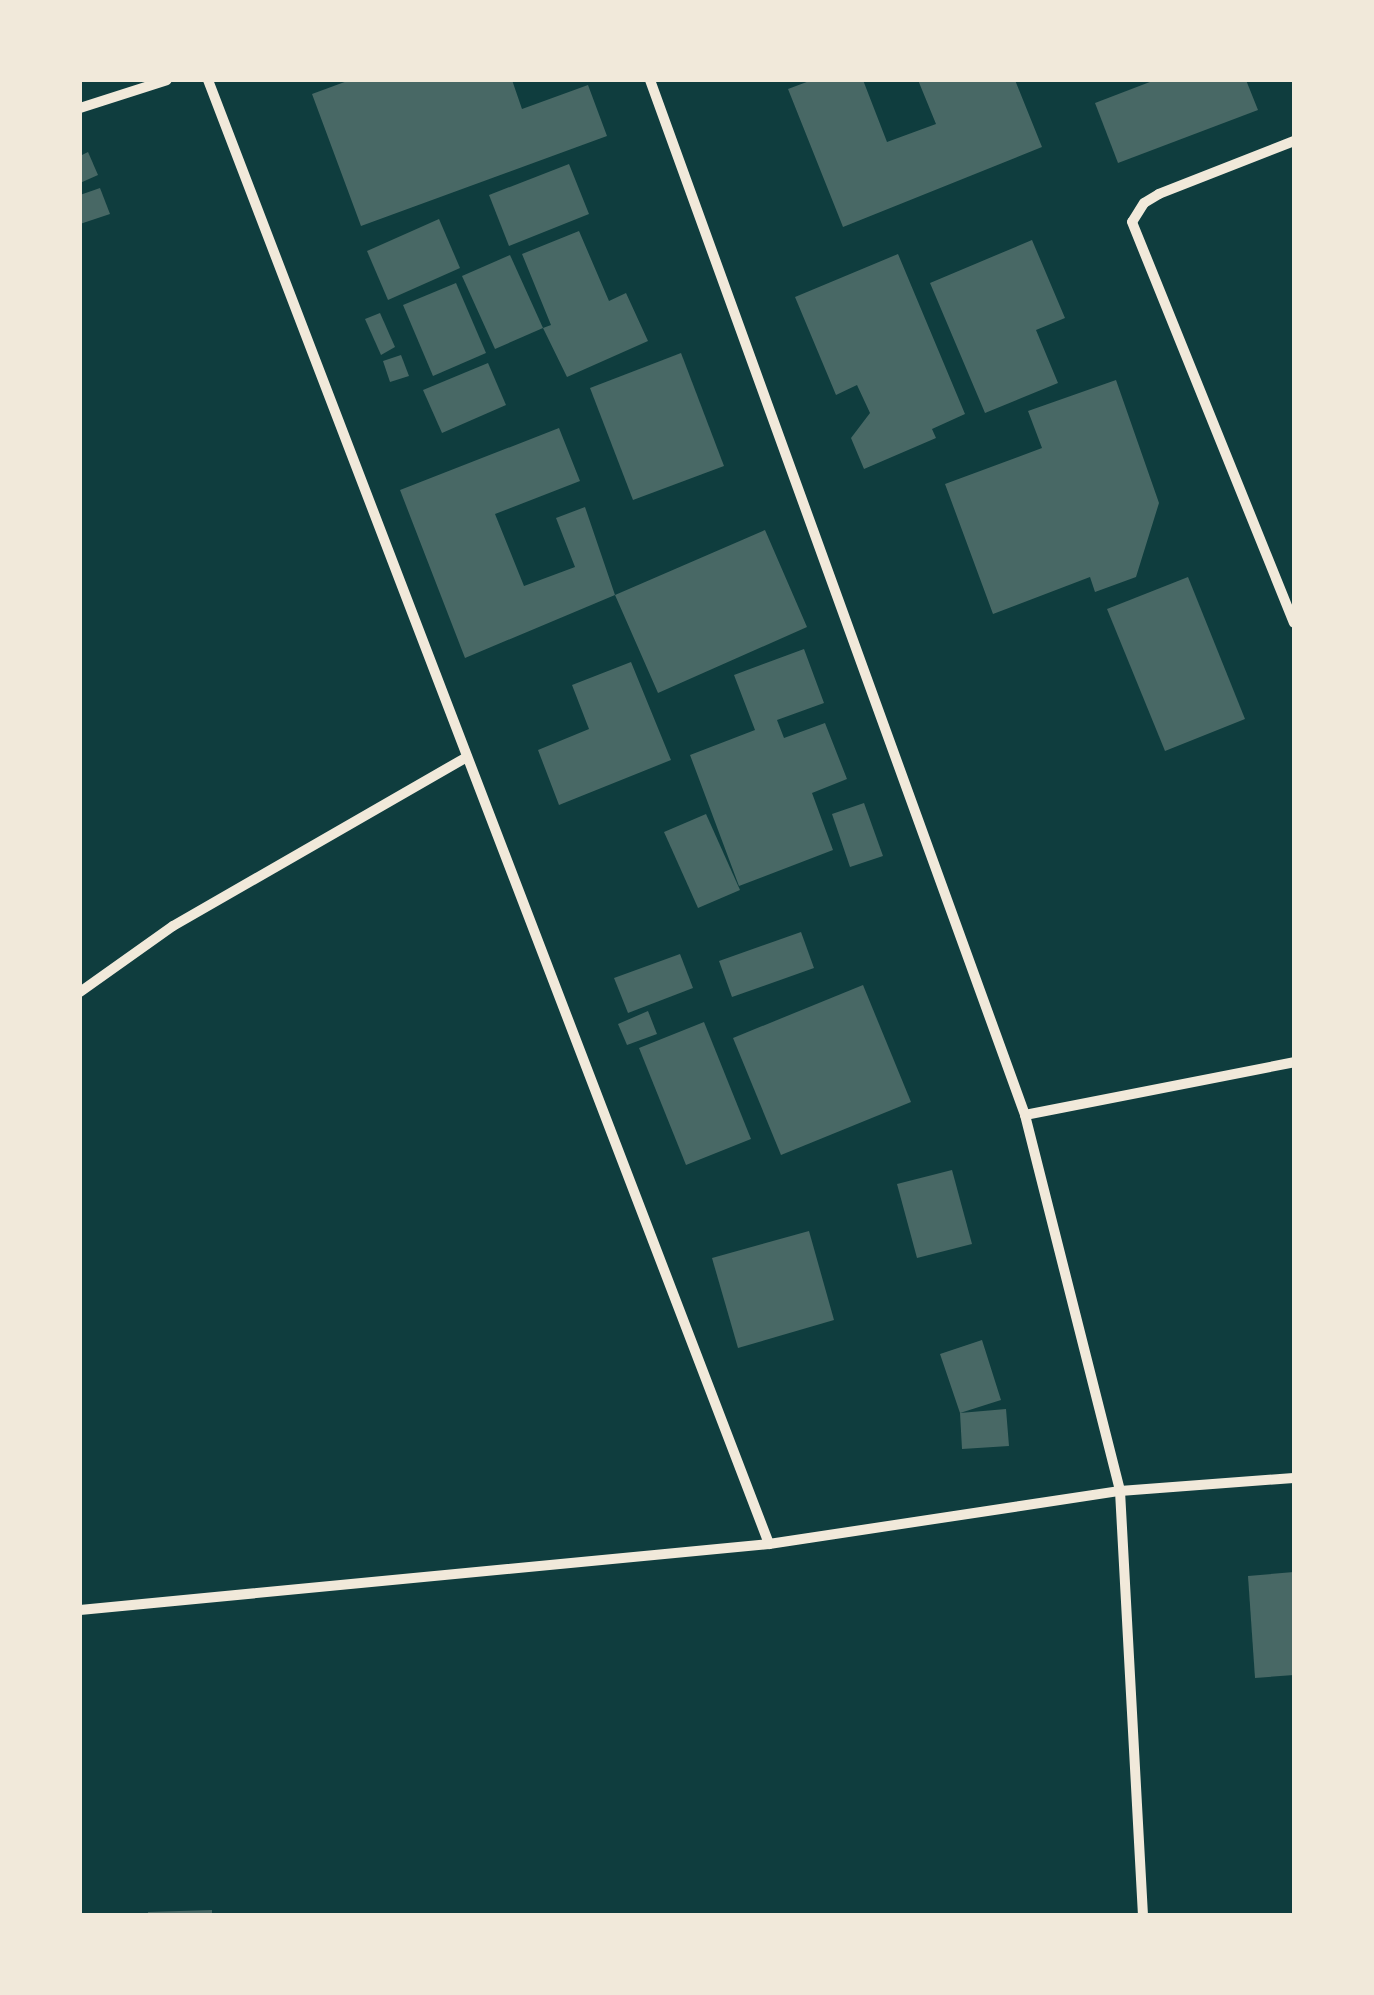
<!DOCTYPE html>
<html>
<head>
<meta charset="utf-8">
<style>
  body { margin:0 }
  #map { position:relative; width:1374px; height:1995px; overflow:hidden; background:#0f3d3e; font-family:"Times New Roman",serif }
  div>[style] { position:absolute }
  .building>* { inset:0; background:#486865 }
  .minor>* { height:10px; margin:-5px; padding:0 5px; transform-origin:5px; border-radius:5px; background:#f1e9da }
  span { translate:-50% -50%; white-space:nowrap; text-align:center; line-height:1.15; -webkit-text-stroke:9px #f1e9da; paint-order:stroke }
  .frame { position:absolute; inset:0; border:82px solid #f1e9da; pointer-events:none }
</style>
</head>
<body>
<div id="map">
  <div class="building">
    <i style="clip-path:polygon(350px 80px,512px 80px,522px 109px,588px 85px,607px 136px,361px 226px,312px 94px)"></i>
    <i style="clip-path:polygon(812px 80px,863px 80px,887px 142px,936px 124px,918px 80px,1015px 80px,1042px 147px,843px 227px,788px 89px)"></i>
    <i style="clip-path:polygon(1155px 80px,1246px 80px,1258px 110px,1118px 163px,1095px 103px)"></i>
    <i style="clip-path:polygon(88px 152px,98px 175px,80px 183px,80px 156px)"></i>
    <i style="clip-path:polygon(569px 164px,589px 214px,509px 246px,489px 195px)"></i>
    <i style="clip-path:polygon(100px 188px,110px 214px,80px 224px,80px 195px)"></i>
    <i style="clip-path:polygon(439px 219px,460px 268px,388px 300px,367px 251px)"></i>
    <i style="clip-path:polygon(579px 231px,609px 301px,626px 293px,648px 341px,567px 377px,543px 328px,551px 325px,522px 254px)"></i>
    <i style="clip-path:polygon(1032px 240px,1065px 318px,1036px 330px,1058px 383px,985px 413px,930px 283px)"></i>
    <i style="clip-path:polygon(898px 254px,965px 414px,932px 429px,936px 438px,864px 469px,851px 438px,870px 413px,857px 385px,836px 395px,795px 297px)"></i>
    <i style="clip-path:polygon(510px 255px,543px 328px,495px 349px,462px 276px)"></i>
    <i style="clip-path:polygon(456px 283px,486px 353px,433px 376px,403px 305px)"></i>
    <i style="clip-path:polygon(380px 313px,395px 347px,381px 355px,365px 319px)"></i>
    <i style="clip-path:polygon(681px 353px,724px 466px,633px 500px,590px 388px)"></i>
    <i style="clip-path:polygon(401px 355px,409px 376px,390px 382px,383px 361px)"></i>
    <i style="clip-path:polygon(488px 363px,506px 405px,442px 433px,423px 390px)"></i>
    <i style="clip-path:polygon(1116px 380px,1159px 503px,1136px 577px,1095px 592px,1090px 577px,993px 614px,945px 484px,1042px 448px,1028px 411px)"></i>
    <i style="clip-path:polygon(559px 428px,580px 481px,495px 514px,524px 586px,575px 567px,556px 518px,585px 507px,615px 595px,765px 530px,807px 627px,658px 693px,615px 595px,465px 658px,400px 490px)"></i>
    <i style="clip-path:polygon(1188px 577px,1245px 719px,1165px 751px,1107px 609px)"></i>
    <i style="clip-path:polygon(804px 649px,824px 703px,777px 720px,784px 738px,825px 723px,847px 779px,812px 793px,833px 850px,739px 886px,690px 755px,755px 730px,734px 675px)"></i>
    <i style="clip-path:polygon(631px 662px,671px 760px,559px 805px,538px 750px,589px 729px,572px 685px)"></i>
    <i style="clip-path:polygon(864px 803px,883px 856px,850px 867px,832px 814px)"></i>
    <i style="clip-path:polygon(706px 814px,740px 890px,698px 908px,664px 832px)"></i>
    <i style="clip-path:polygon(801px 932px,814px 968px,732px 997px,719px 961px)"></i>
    <i style="clip-path:polygon(680px 954px,693px 988px,628px 1013px,614px 978px)"></i>
    <i style="clip-path:polygon(863px 985px,911px 1102px,781px 1155px,733px 1038px)"></i>
    <i style="clip-path:polygon(648px 1011px,657px 1034px,627px 1045px,618px 1024px)"></i>
    <i style="clip-path:polygon(704px 1022px,751px 1139px,686px 1165px,639px 1048px)"></i>
    <i style="clip-path:polygon(952px 1170px,972px 1244px,917px 1258px,897px 1184px)"></i>
    <i style="clip-path:polygon(809px 1231px,834px 1320px,738px 1348px,712px 1258px)"></i>
    <i style="clip-path:polygon(982px 1340px,1001px 1400px,960px 1413px,1006px 1409px,1009px 1446px,962px 1449px,960px 1413px,940px 1354px)"></i>
    <i style="clip-path:polygon(1294px 1572px,1294px 1675px,1255px 1678px,1248px 1576px)"></i>
    <i style="clip-path:polygon(212px 1910px,212px 1915px,148px 1915px,148px 1912px)"></i>
  </div>
  <div class="minor">
    <i style="left:208px;top:80px;width:1568px;rotate:69.03deg"></i>
    <i style="left:650px;top:80px;width:1101px;rotate:70.08deg"></i>
    <i style="left:1025px;top:1115px;width:388px;rotate:75.8deg"></i>
    <i style="left:1120px;top:1491px;width:425px;rotate:86.9deg"></i>
    <i style="left:80px;top:108px;width:91px;rotate:-17.8deg"></i>
    <i style="left:1294px;top:141px;width:145px;rotate:158.6deg"></i>
    <i style="left:1159px;top:194px;width:17px;rotate:149deg"></i>
    <i style="left:1144px;top:203px;width:22px;rotate:122deg"></i>
    <i style="left:1132px;top:222px;width:432px;rotate:68deg"></i>
    <i style="left:80px;top:992px;width:114px;rotate:-35.4deg"></i>
    <i style="left:173px;top:926px;width:339px;rotate:-29.9deg"></i>
    <i style="left:1025px;top:1115px;width:274px;rotate:-11.1deg"></i>
    <i style="left:80px;top:1610px;width:692px;rotate:-5.47deg"></i>
    <i style="left:769px;top:1544px;width:355px;rotate:-8.6deg"></i>
    <i style="left:1120px;top:1491px;width:174px;rotate:-4.3deg"></i>
  </div>
  <div class="frame"></div>
</div>
</body>
</html>
